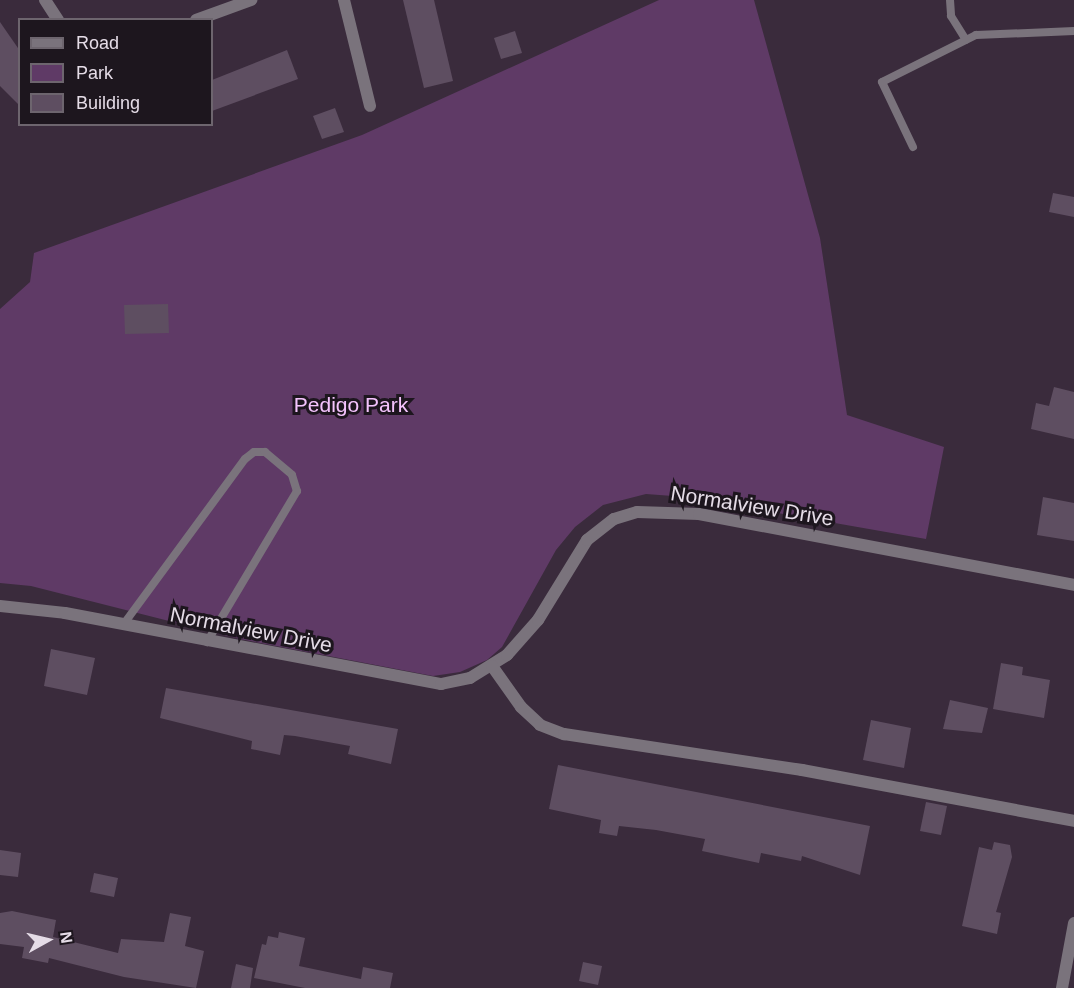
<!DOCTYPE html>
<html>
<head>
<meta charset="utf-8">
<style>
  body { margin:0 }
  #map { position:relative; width:1074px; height:988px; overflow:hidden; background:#3a2b3c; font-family:Helvetica,sans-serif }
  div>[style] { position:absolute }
  .green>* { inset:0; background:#5f3a66 }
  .building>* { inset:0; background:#5e4e61 }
  .service>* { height:8px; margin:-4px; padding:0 4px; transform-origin:4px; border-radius:4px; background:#7a737c }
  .minor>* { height:12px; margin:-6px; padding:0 6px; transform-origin:6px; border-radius:6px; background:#7a737c }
  .tertiary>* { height:12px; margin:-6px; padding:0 6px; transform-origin:6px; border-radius:6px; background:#7a737c }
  span { translate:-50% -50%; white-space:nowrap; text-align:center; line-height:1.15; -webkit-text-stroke:6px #1d161e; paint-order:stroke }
  .park-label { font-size:21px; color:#f4c3fd }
  .street-label { font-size:21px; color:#e5dce7 }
  .legend { position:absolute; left:18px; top:18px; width:195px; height:108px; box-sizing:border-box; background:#1d161e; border:2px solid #6d656e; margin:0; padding:8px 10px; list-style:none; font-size:18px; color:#e5dce7 }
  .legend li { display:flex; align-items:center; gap:12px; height:30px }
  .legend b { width:30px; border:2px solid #6d656e }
  .north { position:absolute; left:18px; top:910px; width:60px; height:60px; -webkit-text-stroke:4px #1d161e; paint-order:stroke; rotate:82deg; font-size:16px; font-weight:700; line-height:24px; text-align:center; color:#e5dce7 }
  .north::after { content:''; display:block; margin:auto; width:21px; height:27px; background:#e5dce7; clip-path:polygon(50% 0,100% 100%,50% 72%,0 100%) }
</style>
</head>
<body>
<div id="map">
  <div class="green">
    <i style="clip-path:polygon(659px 0,754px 0,820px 238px,847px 415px,944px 447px,926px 539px,686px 497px,646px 494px,603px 505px,575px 527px,556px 550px,502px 647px,487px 660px,460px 672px,433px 676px,240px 639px,31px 586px,0 583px,0 309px,30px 282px,34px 253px,362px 135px)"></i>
  </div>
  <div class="building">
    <i style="clip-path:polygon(403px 0,434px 0,453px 81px,424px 88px)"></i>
    <i style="clip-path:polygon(0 22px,20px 51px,20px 106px,0 86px)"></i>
    <i style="clip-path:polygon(515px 31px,522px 53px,501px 59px,494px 38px)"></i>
    <i style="clip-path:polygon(287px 50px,298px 79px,212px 111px,212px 80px)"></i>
    <i style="clip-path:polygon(335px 108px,344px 132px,322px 139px,313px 116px)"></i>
    <i style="clip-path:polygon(1053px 193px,1074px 197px,1074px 217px,1049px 212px)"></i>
    <i style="clip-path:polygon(168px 304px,169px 333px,125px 334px,124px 305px)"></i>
    <i style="clip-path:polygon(1054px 387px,1074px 392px,1074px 439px,1031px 429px,1036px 403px,1049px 406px)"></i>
    <i style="clip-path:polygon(1043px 497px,1074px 503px,1074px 541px,1037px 535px)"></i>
    <i style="clip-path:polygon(51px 649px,95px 658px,87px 695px,44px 686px)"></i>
    <i style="clip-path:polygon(1001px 663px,1023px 667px,1022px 675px,1050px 680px,1044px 718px,993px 709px)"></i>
    <i style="clip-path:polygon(166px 688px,398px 729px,391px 764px,348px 754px,350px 746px,295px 736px,284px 735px,280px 755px,251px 749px,252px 741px,160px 718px)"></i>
    <i style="clip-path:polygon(950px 700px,988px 708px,982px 733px,943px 729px)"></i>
    <i style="clip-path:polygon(871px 720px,911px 728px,904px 768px,863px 760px)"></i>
    <i style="clip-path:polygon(558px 765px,870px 826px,860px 875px,802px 856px,801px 861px,761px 853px,759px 863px,702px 851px,705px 839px,656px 830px,619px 826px,617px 836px,599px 833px,601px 820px,549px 809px)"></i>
    <i style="clip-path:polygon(926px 802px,947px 806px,941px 835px,920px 831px)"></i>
    <i style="clip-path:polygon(994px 842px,1010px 845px,1012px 857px,996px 912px,1001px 913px,997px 934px,962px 926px,979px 847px,992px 850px)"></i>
    <i style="clip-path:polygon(0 850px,21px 853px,18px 877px,0 875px)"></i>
    <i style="clip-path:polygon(94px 873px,118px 878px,114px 897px,90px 892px)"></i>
    <i style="clip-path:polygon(12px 911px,56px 920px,53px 937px,118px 953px,121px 939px,164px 942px,170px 913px,191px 917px,185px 946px,204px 951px,196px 988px,124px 977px,49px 958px,48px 963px,22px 958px,24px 947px,0 944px,0 913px)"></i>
    <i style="clip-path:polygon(279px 932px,305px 938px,299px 966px,361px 979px,363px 967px,393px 973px,390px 988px,305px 988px,254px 978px,262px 944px,266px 945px,268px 936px,278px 938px)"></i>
    <i style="clip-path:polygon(583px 962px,602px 966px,598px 985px,579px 981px)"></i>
    <i style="clip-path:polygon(236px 964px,253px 968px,250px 988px,231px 988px)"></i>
  </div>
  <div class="service">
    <i style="left:950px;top:0;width:16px;rotate:86deg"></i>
    <i style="left:951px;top:16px;width:28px;rotate:58deg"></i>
    <i style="left:913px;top:147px;width:72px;rotate:-115.5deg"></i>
    <i style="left:882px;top:82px;width:105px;rotate:-26.6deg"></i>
    <i style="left:976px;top:35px;width:98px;rotate:-2.3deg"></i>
    <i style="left:123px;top:625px;width:206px;rotate:-53.7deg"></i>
    <i style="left:245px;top:459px;width:11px;rotate:-38deg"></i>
    <i style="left:254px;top:452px;width:11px"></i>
    <i style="left:265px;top:452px;width:35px;rotate:40deg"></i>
    <i style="left:292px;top:475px;width:17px;rotate:73deg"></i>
    <i style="left:297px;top:491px;width:176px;rotate:120.8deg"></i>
  </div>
  <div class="minor">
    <i style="left:45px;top:0;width:24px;rotate:57deg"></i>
    <i style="left:344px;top:0;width:109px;rotate:76.2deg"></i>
    <i style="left:196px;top:20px;width:59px;rotate:-20deg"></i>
    <i style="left:0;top:606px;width:65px;rotate:6.1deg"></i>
    <i style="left:65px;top:613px;width:383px;rotate:10.7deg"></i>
    <i style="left:441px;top:684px;width:30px;rotate:-12deg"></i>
    <i style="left:470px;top:678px;width:44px;rotate:-31.9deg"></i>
    <i style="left:507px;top:655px;width:47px;rotate:-48.5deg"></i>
    <i style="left:538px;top:620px;width:94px;rotate:-58.5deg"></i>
    <i style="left:587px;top:540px;width:34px;rotate:-38deg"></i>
    <i style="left:614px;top:519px;width:24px;rotate:-17deg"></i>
    <i style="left:637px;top:512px;width:62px;rotate:1.8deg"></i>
    <i style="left:699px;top:514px;width:382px;rotate:10.7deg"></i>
    <i style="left:492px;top:666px;width:50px;rotate:54.7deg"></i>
    <i style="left:521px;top:707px;width:26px;rotate:43deg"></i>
    <i style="left:540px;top:725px;width:26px;rotate:21deg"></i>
    <i style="left:564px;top:734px;width:241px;rotate:8.6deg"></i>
    <i style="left:802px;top:770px;width:277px;rotate:10.6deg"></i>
  </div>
  <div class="tertiary">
    <i style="left:1062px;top:988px;width:66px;rotate:-79.5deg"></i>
  </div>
  <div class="park-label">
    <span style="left:351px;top:405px">Pedigo Park</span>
  </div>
  <div class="street-label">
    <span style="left:752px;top:506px;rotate:9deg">Normalview Drive</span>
    <span style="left:251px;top:630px;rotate:11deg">Normalview Drive</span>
  </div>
  <ul class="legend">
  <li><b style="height:8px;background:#7a737c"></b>Road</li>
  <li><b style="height:16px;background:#5f3a66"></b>Park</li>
  <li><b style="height:16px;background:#5e4e61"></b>Building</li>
  </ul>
  <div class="north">N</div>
</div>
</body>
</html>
